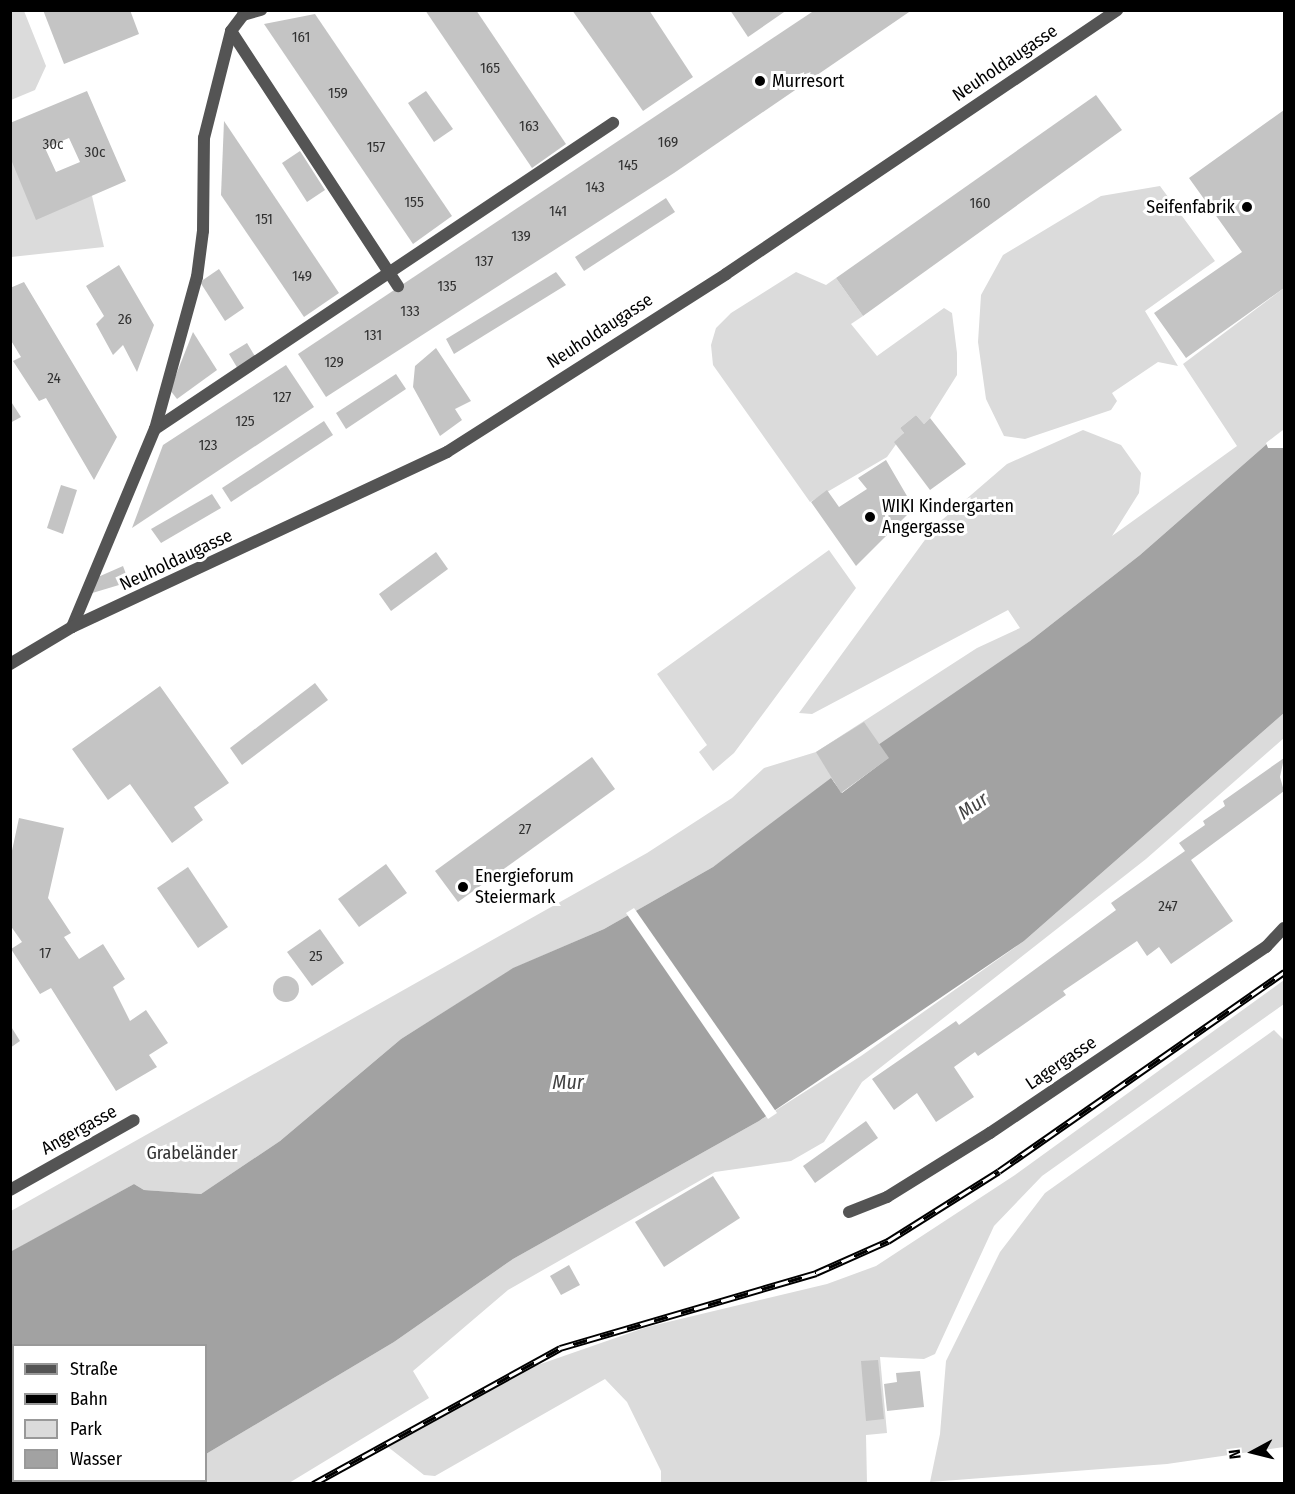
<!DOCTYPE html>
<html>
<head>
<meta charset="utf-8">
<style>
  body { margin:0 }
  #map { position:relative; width:1295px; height:1494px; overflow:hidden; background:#fff; font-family:"Fira Sans Condensed",sans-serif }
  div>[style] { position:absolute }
  .green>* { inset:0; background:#dbdbdb }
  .water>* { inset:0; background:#a2a2a2 }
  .pier>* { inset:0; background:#fff }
  .building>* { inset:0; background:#c4c4c4 }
  .round { border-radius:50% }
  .street>* { height:12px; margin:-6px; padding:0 6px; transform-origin:6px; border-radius:6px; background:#545454 }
  .rail>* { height:7px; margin-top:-3.5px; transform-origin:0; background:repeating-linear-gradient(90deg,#fff 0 14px,#000 0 28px); box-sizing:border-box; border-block:2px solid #000 }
  .dots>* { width:16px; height:16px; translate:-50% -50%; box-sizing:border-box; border:3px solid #fff; border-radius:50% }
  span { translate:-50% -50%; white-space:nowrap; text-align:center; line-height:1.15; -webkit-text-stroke:6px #fff; paint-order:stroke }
  .number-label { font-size:15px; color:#313131 }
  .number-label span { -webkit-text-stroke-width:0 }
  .street-label { font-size:18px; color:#000 }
  .poi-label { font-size:18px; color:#000 }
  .left { translate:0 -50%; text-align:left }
  .right { translate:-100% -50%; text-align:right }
  .park-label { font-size:18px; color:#323232 }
  .water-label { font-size:20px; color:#434343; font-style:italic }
  .frame { position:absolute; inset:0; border:12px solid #000; pointer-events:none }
  .legend { position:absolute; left:12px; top:1344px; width:195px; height:138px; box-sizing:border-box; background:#fff; border:2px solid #999; margin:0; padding:8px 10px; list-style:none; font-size:18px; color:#000 }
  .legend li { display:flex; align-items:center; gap:12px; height:30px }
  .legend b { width:30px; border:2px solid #999 }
  .north { position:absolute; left:1223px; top:1422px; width:60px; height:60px; -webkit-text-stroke:4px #fff; paint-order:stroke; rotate:263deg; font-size:16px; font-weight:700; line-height:24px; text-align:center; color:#000 }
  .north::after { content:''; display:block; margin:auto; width:21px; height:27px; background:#000; clip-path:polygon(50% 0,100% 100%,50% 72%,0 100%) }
</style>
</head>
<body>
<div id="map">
  <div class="green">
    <i style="clip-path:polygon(11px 10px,24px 11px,46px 66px,35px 90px,11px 100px)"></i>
    <i style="clip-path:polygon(10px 157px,92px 196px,104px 247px,11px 257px)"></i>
    <i style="clip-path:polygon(1160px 186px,1215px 261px,1145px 311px,1178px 366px,1158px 362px,1112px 393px,1117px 401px,1111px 410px,1025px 439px,1004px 436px,986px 399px,978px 342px,981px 295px,1003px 255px,1101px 196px)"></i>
    <i style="clip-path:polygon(796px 272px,826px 285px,836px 278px,863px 316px,851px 324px,877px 356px,944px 308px,952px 313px,957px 353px,957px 375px,930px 418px,924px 424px,916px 415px,900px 428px,904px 433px,887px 457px,810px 502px,713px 365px,711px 345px,716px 328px,731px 313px)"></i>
    <i style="clip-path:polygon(1284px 288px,1284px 429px,1140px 555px,1030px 641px,713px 867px,604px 929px,514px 968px,401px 1039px,280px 1141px,201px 1194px,144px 1190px,134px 1184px,11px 1252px,11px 1211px,647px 853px,732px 798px,764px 768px,816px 752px,977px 648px,1020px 628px,1008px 610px,812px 714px,799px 713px,935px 526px,1007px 464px,1083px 430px,1121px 445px,1141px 473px,1139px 493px,1112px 536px,1237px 446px,1183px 364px)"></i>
    <i style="clip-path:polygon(829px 550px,856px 588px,734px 753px,713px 771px,699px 752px,707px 745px,657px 674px)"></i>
    <i style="clip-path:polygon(1284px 713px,1284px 738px,1146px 859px,862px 1082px,824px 1142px,791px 1161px,715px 1172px,508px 1290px,413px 1371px,429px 1398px,289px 1483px,155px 1484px,206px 1480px,206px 1454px,394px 1342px,513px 1259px,759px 1121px,861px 1056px,1024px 941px)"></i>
    <i style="clip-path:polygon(1284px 980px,1284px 1004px,1042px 1176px,994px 1226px,935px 1354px,924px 1359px,880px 1357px,887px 1433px,866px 1435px,867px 1483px,661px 1483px,661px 1471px,627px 1402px,605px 1379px,435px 1476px,424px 1475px,388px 1447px,509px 1375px,647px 1327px,827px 1284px,876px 1266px,1015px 1175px)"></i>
    <i style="clip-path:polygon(1274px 1030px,1284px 1040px,1284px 1447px,1167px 1464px,930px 1482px,940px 1434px,946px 1361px,1000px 1252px,1045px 1193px)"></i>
  </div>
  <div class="water">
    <i style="clip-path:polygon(1284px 429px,1284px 713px,1024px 941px,759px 1121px,513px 1259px,394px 1342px,206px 1454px,206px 1346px,14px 1346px,14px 1480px,160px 1481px,11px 1483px,10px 1252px,134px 1184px,144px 1190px,201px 1194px,280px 1141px,401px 1039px,513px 968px,604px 929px,713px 867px,831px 778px,842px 793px,888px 758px,878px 745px,1030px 641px,1140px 555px)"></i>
  </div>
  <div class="pier">
    <i style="clip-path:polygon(1284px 429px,1284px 448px,1268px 448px,1266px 443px)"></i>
    <i style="clip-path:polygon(634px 908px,777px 1113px,768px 1119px,626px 913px)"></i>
  </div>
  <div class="building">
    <i style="clip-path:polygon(43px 10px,130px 10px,139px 34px,64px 64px)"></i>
    <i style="clip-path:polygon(425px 10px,476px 10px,566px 144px,532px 168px)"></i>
    <i style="clip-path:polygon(572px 10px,649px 10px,693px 77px,643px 111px)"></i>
    <i style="clip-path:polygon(730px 10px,787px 10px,748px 37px)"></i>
    <i style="clip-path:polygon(815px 10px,912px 10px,674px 173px,326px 397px,298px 354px)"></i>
    <i style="clip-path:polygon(315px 14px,452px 216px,413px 244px,264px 24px)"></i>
    <i style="clip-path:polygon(evenodd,87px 91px,126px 181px,36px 220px,10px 157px,10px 123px,87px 91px,69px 138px,80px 162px,56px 172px,45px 148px,69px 138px)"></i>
    <i style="clip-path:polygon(426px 91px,453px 129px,434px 142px,408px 103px)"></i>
    <i style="clip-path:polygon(1096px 95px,1122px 130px,863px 316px,836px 278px)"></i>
    <i style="clip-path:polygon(1284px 110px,1284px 288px,1186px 358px,1154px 313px,1242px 252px,1189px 178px)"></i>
    <i style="clip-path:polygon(224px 121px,339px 293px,304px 317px,221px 195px)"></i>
    <i style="clip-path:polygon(300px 151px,325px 190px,307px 202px,282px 163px)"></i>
    <i style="clip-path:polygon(666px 198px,675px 212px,584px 271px,575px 257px)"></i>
    <i style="clip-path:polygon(119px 265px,154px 325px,137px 372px,123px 345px,113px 355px,96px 324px,104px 316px,86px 286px)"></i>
    <i style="clip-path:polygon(219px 269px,244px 308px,225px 321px,200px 282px)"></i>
    <i style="clip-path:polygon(556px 272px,566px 285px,454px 354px,446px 339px)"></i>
    <i style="clip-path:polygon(24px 282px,117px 437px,94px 480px,46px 398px,39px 401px,13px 361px,21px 357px,10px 339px,10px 288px)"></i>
    <i style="clip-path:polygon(193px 332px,217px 370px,177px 399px,170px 390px)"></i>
    <i style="clip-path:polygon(247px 343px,256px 358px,238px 369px,229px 354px)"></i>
    <i style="clip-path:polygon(436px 348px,471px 401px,455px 409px,462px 420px,440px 436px,413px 387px,415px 366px)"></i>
    <i style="clip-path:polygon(286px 365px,314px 407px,132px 528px,163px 445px)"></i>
    <i style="clip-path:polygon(396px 374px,406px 389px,346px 429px,336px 413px)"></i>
    <i style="clip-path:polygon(10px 400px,21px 417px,10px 423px)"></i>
    <i style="clip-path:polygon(916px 415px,924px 424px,930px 418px,966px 464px,930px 490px,894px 442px,904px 433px,900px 428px)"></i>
    <i style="clip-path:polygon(324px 421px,333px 435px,231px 502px,222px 488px)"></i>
    <i style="clip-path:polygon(886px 460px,914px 508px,856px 566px,811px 502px,827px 490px,839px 507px,867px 489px,858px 478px)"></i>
    <i style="clip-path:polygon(61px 485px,77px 490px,63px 534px,47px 528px)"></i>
    <i style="clip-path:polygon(212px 494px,221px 508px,161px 543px,151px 529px)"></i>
    <i style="clip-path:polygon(436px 552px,448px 569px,391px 611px,379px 594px)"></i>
    <i style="clip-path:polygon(123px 566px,129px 582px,89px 594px,98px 577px)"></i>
    <i style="clip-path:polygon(315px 683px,328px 700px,242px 765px,230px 748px)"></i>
    <i style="clip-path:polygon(160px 686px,229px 783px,194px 807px,203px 820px,172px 843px,130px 784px,108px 800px,72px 749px)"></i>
    <i style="clip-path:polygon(864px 722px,889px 758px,841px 793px,816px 752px)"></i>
    <i style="clip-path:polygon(592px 757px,615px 789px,458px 902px,435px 871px)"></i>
    <i style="clip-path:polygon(1284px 758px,1280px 777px,1284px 791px,1191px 860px,1233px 921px,1171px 964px,1159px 947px,1147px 956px,1137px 941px,1063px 991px,1066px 995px,978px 1056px,975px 1052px,954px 1067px,974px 1097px,936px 1122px,917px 1093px,894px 1110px,872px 1079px,956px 1021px,959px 1025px,1116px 910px,1111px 903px,1185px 851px,1179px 843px,1205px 825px,1203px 821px,1225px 806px,1223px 801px)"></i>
    <i style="clip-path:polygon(19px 818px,64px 828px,48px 898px,71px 933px,64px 937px,79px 959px,103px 944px,125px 979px,113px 987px,130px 1021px,146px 1010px,168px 1043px,149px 1055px,157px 1067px,116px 1091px,51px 988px,40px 994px,11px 949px,22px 942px,10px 925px,10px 860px)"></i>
    <i style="clip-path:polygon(386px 864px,407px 893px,359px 927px,338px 899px)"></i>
    <i style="clip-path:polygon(188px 867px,228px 927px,198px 948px,157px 888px)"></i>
    <i style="clip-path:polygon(320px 929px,344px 963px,312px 986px,287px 952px)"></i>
    <i class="round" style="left:273px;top:976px;width:26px;height:26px"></i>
    <i style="clip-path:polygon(10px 1025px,20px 1041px,10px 1048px)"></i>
    <i style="clip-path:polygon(866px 1121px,878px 1138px,815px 1183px,803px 1166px)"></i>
    <i style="clip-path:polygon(713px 1176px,740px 1218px,664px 1267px,635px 1222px)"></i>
    <i style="clip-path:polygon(569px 1265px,580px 1285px,561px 1295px,550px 1276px)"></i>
    <i style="clip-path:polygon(878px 1360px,884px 1419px,866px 1421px,861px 1361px)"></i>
    <i style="clip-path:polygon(920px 1371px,924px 1407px,887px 1411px,884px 1384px,897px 1382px,896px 1373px)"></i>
  </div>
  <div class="street">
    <i style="left:231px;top:31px;width:305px;rotate:56.8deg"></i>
    <i style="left:155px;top:429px;width:551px;rotate:-33.75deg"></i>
    <i style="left:72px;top:627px;width:215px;rotate:-67.3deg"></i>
    <i style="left:155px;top:429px;width:158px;rotate:-74.6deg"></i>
    <i style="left:197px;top:277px;width:46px;rotate:-82.6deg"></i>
    <i style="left:203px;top:231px;width:93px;rotate:-89.4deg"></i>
    <i style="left:204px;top:138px;width:110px;rotate:-75.8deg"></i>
    <i style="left:231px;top:31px;width:20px;rotate:-53deg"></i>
    <i style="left:243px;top:15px;width:19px;rotate:-16deg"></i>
    <i style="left:10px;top:664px;width:72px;rotate:-30.8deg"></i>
    <i style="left:72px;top:627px;width:414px;rotate:-25deg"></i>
    <i style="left:447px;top:452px;width:331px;rotate:-32.5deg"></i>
    <i style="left:726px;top:274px;width:472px;rotate:-34deg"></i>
    <i style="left:10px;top:1190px;width:142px;rotate:-29.4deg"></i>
    <i style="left:849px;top:1212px;width:41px;rotate:-21.5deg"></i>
    <i style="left:887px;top:1197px;width:121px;rotate:-31.9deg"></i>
    <i style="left:990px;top:1133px;width:333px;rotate:-34deg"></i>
    <i style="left:1266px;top:947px;width:26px;rotate:-47deg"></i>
  </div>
  <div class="rail">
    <i style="left:313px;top:1484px;width:282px;rotate:-28.8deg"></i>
    <i style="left:560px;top:1348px;width:267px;rotate:-16.3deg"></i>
    <i style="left:816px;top:1273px;width:79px;rotate:-24deg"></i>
    <i style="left:888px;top:1241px;width:131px;rotate:-32.2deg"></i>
    <i style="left:999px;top:1171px;width:348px;rotate:-34.9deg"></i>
  </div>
  <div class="dots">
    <i style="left:760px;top:81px;background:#000"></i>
    <i style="left:1247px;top:207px;background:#000"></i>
    <i style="left:870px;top:517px;background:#000"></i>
    <i style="left:463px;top:887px;background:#000"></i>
  </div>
  <div class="number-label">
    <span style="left:301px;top:38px">161</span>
    <span style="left:490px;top:69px">165</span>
    <span style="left:338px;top:94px">159</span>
    <span style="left:529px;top:127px">163</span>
    <span style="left:668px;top:143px">169</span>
    <span style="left:53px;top:145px">30c</span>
    <span style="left:376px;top:148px">157</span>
    <span style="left:95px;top:153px">30c</span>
    <span style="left:628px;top:166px">145</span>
    <span style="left:595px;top:188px">143</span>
    <span style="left:414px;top:203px">155</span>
    <span style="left:980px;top:204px">160</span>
    <span style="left:558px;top:212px">141</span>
    <span style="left:264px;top:220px">151</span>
    <span style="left:521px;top:237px">139</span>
    <span style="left:484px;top:262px">137</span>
    <span style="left:302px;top:277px">149</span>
    <span style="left:447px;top:287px">135</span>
    <span style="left:410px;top:312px">133</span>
    <span style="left:125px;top:320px">26</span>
    <span style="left:373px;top:336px">131</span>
    <span style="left:334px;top:363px">129</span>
    <span style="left:54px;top:379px">24</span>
    <span style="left:282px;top:398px">127</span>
    <span style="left:245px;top:422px">125</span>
    <span style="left:208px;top:446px">123</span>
    <span style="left:525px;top:830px">27</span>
    <span style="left:1168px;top:907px">247</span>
    <span style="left:45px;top:954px">17</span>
    <span style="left:316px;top:957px">25</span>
  </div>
  <div class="street-label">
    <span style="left:1005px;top:63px;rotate:-34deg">Neuholdaugasse</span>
    <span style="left:600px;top:331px;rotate:-33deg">Neuholdaugasse</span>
    <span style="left:176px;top:560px;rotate:-25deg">Neuholdaugasse</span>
    <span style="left:1061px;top:1063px;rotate:-34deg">Lagergasse</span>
    <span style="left:79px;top:1130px;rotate:-29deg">Angergasse</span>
  </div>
  <div class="poi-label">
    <span class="left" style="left:772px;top:81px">Murresort</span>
    <span class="right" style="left:1235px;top:207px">Seifenfabrik</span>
    <span class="left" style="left:882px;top:517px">WIKI Kindergarten<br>Angergasse</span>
    <span class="left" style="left:475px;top:887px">Energieforum<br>Steiermark</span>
  </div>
  <div class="park-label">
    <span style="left:192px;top:1153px">Grabeländer</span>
  </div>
  <div class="water-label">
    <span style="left:973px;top:806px;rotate:-35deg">Mur</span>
    <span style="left:568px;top:1082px">Mur</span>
  </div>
  <div class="frame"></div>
  <ul class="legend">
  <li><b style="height:8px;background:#545454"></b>Straße</li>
  <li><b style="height:8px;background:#000"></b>Bahn</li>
  <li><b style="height:16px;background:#dbdbdb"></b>Park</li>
  <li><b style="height:16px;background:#a2a2a2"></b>Wasser</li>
  </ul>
  <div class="north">N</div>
</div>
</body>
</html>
